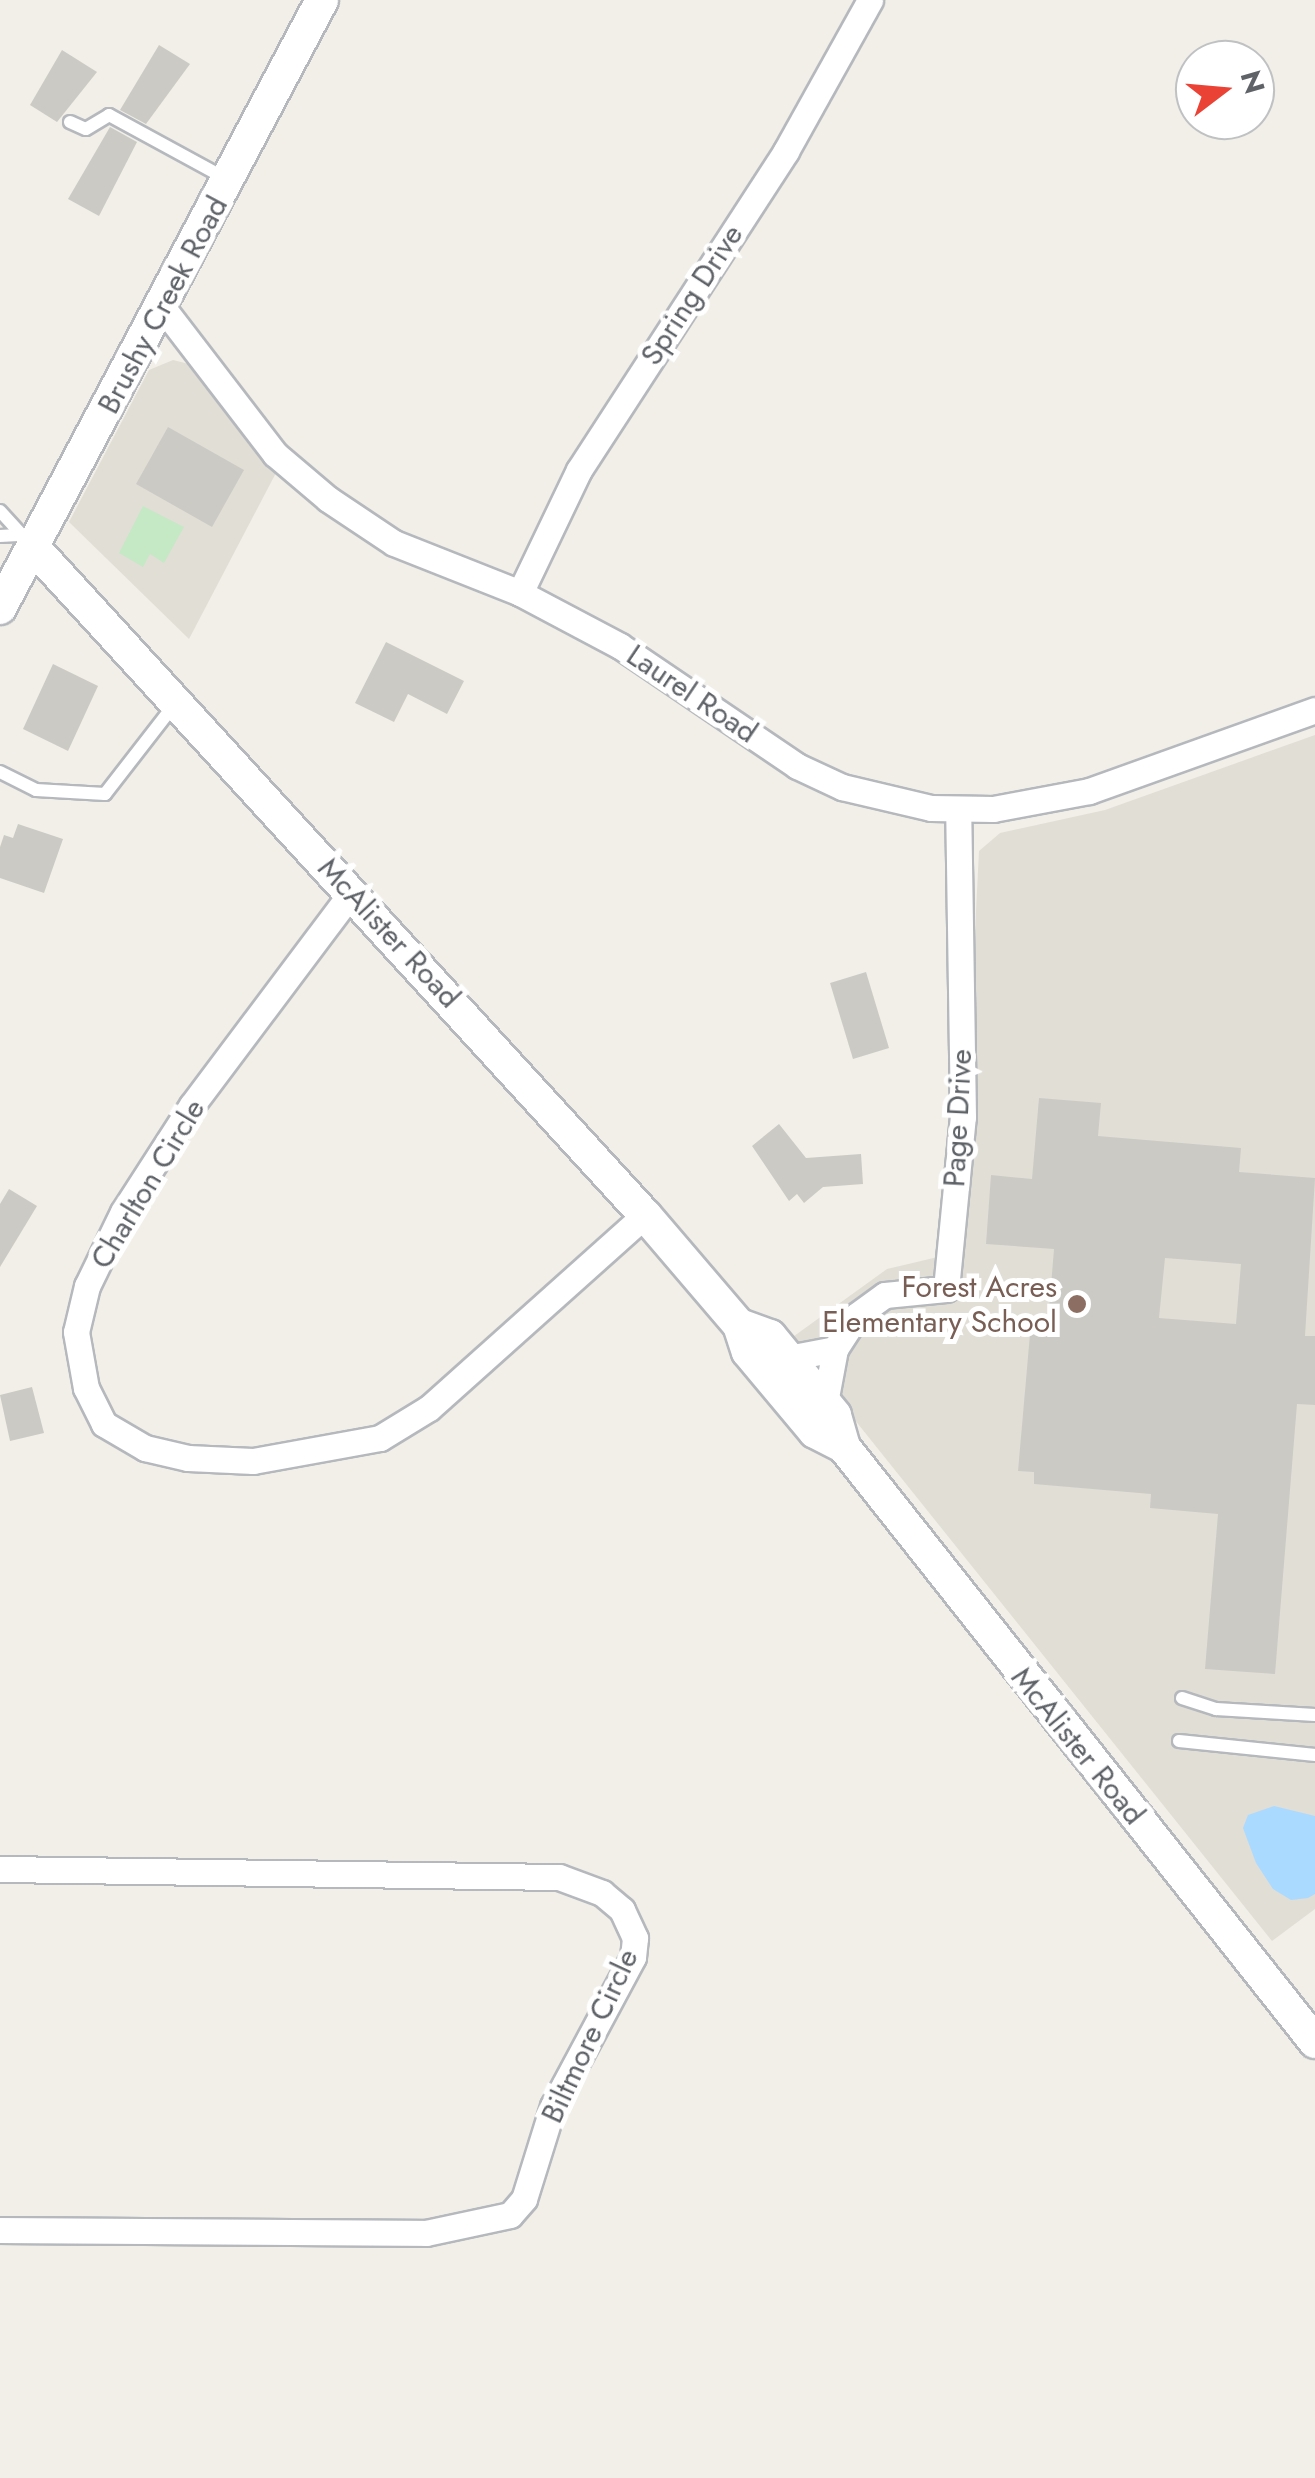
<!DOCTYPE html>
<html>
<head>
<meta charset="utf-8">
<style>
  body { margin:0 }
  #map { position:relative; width:1315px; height:2478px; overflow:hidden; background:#f1efe8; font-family:Jost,sans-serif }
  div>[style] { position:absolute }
  .education>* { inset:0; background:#e1ded6 }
  .green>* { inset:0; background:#c5e8c5 }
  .water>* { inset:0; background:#aadaff }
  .building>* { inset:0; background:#cccac5 }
  .roads { filter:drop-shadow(2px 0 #b5b8bc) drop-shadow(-2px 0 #b5b8bc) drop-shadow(0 2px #b5b8bc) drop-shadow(0 -2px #b5b8bc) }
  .service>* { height:12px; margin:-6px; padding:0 6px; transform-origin:6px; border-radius:6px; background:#fff }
  .minor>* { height:25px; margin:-12.5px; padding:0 12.5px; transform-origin:12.5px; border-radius:12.5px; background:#fff }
  .tertiary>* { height:32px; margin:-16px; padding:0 16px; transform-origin:16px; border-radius:16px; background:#fff }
  .dots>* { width:28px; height:28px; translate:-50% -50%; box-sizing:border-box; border:5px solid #fff; border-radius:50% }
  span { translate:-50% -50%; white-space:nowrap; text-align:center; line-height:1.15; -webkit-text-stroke:10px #fff; paint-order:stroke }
  .street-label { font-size:30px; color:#5f6368 }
  .education-label { font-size:30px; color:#785e54 }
  .right { translate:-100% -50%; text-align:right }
  .north { position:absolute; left:1175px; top:40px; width:100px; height:100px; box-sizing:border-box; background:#fff; border:2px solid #bfc1c3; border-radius:50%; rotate:74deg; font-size:28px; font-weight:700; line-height:40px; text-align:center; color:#5f6368 }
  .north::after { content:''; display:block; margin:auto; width:35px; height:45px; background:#ea4335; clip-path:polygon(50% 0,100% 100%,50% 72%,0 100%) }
</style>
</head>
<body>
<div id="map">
  <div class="education">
    <i style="clip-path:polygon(173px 360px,189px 364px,277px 471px,189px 639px,69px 522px,149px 370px)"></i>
    <i style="clip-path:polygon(1315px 735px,1315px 1909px,1272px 1941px,790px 1339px,887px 1269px,959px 1252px,979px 851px,1000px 833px,1105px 810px)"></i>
  </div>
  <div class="green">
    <i style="clip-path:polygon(143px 506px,184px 527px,164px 563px,150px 554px,143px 567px,119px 553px)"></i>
  </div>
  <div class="water">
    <i style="clip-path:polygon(1274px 1806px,1315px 1816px,1315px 1894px,1308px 1898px,1291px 1900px,1273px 1889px,1256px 1863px,1243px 1828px,1248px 1815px)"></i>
  </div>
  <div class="building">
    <i style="clip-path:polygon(159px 45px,190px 64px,146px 124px,120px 110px)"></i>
    <i style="clip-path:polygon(62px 50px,97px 72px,57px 122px,30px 105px)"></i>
    <i style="clip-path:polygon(110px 127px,137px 142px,99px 216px,68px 199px)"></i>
    <i style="clip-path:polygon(168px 427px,244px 470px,212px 527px,136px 484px)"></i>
    <i style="clip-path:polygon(386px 642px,464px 681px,447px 714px,408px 694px,394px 722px,355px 703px)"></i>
    <i style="clip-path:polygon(53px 664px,98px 686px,68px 751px,23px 729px)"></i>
    <i style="clip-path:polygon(18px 824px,63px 839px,44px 893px,0 878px,0 847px,4px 835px,13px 838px)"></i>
    <i style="clip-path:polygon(866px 972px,889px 1048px,853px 1059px,830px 983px)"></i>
    <i style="clip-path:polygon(evenodd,1039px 1098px,1101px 1103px,1098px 1136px,1241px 1148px,1239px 1172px,1315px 1178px,1305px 1336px,1315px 1336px,1315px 1405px,1297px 1404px,1275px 1674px,1205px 1669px,1218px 1514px,1150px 1508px,1151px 1494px,1034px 1484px,1034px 1472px,1018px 1471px,1030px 1334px,1047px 1335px,1054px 1249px,986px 1244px,991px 1175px,1032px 1179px,1039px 1098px,1165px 1258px,1241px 1264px,1236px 1324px,1159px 1318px,1165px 1258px)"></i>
    <i style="clip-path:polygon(779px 1124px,806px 1158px,861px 1154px,863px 1184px,823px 1187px,804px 1203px,797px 1194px,789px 1201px,752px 1146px)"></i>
    <i style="clip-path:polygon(9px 1189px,37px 1206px,0 1267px,0 1204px)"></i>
    <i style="clip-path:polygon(32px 1387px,44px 1433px,10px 1441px,0 1395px)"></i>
  </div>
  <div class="roads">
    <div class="service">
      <i style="left:70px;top:122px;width:17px;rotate:24deg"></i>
      <i style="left:86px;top:129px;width:27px;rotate:-31deg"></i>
      <i style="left:109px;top:115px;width:136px;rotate:28.6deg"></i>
      <i style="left:0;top:511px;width:46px;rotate:47.6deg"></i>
      <i style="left:0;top:536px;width:18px;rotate:-3deg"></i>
      <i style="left:0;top:772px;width:40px;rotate:26.6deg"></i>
      <i style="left:36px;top:790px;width:69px;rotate:3.3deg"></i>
      <i style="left:105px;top:794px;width:113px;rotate:-52.2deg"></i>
      <i style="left:1182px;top:1698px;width:36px;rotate:18deg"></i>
      <i style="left:1216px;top:1709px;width:99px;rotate:3.5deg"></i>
      <i style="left:1179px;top:1741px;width:137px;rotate:5.9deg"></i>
    </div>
    <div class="minor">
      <i style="left:163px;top:308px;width:184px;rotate:52.5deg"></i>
      <i style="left:275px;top:454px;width:70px;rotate:40.3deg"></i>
      <i style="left:328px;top:499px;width:79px;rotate:33.7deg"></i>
      <i style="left:394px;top:543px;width:136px;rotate:21.6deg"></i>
      <i style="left:520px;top:593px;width:113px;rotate:27.9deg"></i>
      <i style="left:620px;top:646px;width:214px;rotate:34.1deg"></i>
      <i style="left:797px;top:766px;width:50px;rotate:25deg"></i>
      <i style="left:842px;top:787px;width:91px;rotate:13.3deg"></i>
      <i style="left:931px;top:808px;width:62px;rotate:0.9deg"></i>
      <i style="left:993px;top:809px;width:98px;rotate:-10.6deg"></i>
      <i style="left:1089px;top:791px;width:240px;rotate:-19.7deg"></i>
      <i style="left:520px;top:593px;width:136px;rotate:-64.4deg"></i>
      <i style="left:579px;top:470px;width:380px;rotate:-57deg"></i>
      <i style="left:786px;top:151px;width:173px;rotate:-60.9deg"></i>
      <i style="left:352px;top:892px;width:266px;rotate:126.9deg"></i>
      <i style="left:192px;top:1105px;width:127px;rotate:122.8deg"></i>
      <i style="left:123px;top:1212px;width:82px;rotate:115.9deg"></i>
      <i style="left:87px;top:1286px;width:47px;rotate:103.4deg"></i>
      <i style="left:76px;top:1332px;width:57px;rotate:79.9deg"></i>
      <i style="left:86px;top:1388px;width:40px;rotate:63.4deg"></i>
      <i style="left:104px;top:1424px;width:48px;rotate:30.3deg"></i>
      <i style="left:145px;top:1448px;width:44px;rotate:13.1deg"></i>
      <i style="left:188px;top:1458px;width:65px;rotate:2.6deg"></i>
      <i style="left:253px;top:1461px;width:129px;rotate:-10.3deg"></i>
      <i style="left:380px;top:1438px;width:57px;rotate:-31.5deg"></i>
      <i style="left:429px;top:1408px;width:290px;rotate:-41.8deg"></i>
      <i style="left:835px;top:1349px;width:40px;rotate:-57.1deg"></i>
      <i style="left:857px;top:1315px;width:34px;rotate:-36deg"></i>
      <i style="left:885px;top:1295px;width:61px;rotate:-5.6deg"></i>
      <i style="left:946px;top:1289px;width:173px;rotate:-84.4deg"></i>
      <i style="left:963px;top:1117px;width:306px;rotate:-90.9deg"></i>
      <i style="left:788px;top:1358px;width:48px;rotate:-10.8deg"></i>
      <i style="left:835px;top:1349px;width:55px;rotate:100.5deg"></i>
      <i style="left:0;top:1869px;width:559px;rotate:0.82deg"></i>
      <i style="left:559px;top:1877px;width:46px;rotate:20.4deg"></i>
      <i style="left:602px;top:1893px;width:26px;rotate:40deg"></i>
      <i style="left:622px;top:1910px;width:31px;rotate:65deg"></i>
      <i style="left:635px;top:1938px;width:19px;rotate:96deg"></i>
      <i style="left:633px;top:1957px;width:169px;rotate:118.2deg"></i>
      <i style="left:553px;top:2106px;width:97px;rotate:107.3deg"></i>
      <i style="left:524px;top:2199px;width:21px;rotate:131deg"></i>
      <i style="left:510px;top:2215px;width:86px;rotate:167.9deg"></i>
      <i style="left:426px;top:2233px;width:426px;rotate:-179.6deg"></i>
    </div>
    <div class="tertiary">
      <i style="left:33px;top:547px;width:906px;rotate:47.51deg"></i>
      <i style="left:645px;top:1215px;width:145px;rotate:49.5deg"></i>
      <i style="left:739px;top:1325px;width:28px;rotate:72deg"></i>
      <i style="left:748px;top:1352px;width:104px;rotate:50.1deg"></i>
      <i style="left:815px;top:1432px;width:33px;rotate:27deg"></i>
      <i style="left:844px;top:1447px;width:33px;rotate:-106deg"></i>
      <i style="left:835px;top:1415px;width:102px;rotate:-129.4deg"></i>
      <i style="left:770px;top:1336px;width:33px;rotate:-160deg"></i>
      <i style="left:0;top:608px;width:688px;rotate:-62.09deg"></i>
      <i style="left:844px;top:1447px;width:759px;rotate:51.63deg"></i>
    </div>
  </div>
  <div class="dots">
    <i style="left:1077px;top:1304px;background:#8d6e63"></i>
  </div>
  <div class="street-label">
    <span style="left:692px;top:295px;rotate:-57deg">Spring Drive</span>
    <span style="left:163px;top:305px;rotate:-62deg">Brushy Creek Road</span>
    <span style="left:692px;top:694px;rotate:34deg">Laurel Road</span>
    <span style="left:389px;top:933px;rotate:47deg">McAlister Road</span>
    <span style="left:958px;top:1118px;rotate:-87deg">Page Drive</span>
    <span style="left:148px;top:1184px;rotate:-59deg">Charlton Circle</span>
    <span style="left:1078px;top:1746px;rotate:51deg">McAlister Road</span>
    <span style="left:590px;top:2036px;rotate:-65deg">Biltmore Circle</span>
  </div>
  <div class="education-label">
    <span class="right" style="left:1057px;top:1304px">Forest Acres<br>Elementary School</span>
  </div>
  <div class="north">N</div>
</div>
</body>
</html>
